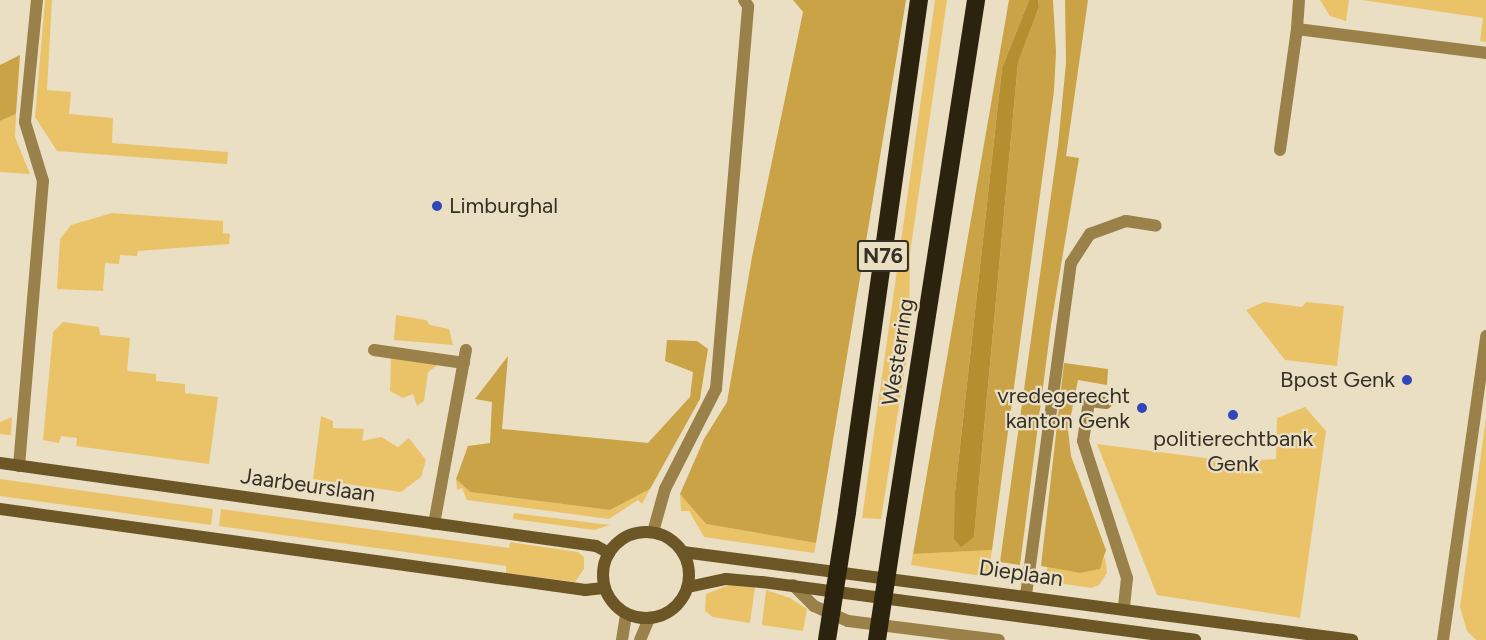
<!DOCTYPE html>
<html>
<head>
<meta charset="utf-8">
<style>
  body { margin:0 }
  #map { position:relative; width:1486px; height:640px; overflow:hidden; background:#eadec3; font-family:Figtree,sans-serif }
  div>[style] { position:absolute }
  .green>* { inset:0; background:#eac369 }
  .forest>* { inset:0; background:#caa347 }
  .water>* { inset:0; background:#b58f2f }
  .lane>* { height:12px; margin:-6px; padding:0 6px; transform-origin:6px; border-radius:6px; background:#9a8149 }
  .street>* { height:12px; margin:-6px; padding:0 6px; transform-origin:6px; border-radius:6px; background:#9a8149 }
  .secondary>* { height:12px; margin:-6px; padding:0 6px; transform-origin:6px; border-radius:6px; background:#6c5625 }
  .secondary>.ring { margin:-6px; padding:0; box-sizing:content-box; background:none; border:12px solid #6c5625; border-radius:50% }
  .highway>* { height:18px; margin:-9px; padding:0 9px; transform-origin:9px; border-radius:9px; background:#2b230e }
  .highway-bridge>* { height:18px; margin:-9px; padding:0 9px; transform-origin:9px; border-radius:9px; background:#2b230e }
  .dots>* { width:16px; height:16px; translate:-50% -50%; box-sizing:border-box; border:3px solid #eadec3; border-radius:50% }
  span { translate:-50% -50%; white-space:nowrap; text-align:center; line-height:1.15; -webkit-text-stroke:4.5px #eadec3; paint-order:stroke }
  .shield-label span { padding:2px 4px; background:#eadec3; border:2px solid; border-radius:4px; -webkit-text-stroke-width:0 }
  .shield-label { font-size:21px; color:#353026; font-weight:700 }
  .poi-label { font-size:22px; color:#353026 }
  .left { translate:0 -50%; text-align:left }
  .right { translate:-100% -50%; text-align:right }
  .street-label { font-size:22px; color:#353026 }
</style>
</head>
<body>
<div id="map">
  <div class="green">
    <i style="clip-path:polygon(45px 0,52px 0,47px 90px,71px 92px,69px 114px,113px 118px,112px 143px,228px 152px,227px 164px,57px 151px,35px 117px)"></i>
    <i style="clip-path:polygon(935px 0,947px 0,910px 253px,909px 343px,881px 519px,862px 518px)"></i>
    <i style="clip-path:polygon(1320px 0,1349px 0,1346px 21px,1330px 16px)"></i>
    <i style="clip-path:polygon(1362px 0,1486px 0,1486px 42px,1480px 41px,1483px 18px)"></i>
    <i style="clip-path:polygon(16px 114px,15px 137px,30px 174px,0 172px,0 121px)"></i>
    <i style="clip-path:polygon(112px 213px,223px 221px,223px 233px,230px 234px,229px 244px,138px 251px,137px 256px,120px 255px,119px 264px,105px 263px,103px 291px,57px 289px,60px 239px,71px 225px)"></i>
    <i style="clip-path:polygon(1264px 302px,1302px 307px,1306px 302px,1344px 306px,1337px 366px,1285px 360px,1246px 310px)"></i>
    <i style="clip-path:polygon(396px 315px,426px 320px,430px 325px,449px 329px,453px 345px,394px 340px)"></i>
    <i style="clip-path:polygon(63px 322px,99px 327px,100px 335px,130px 338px,127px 371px,156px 374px,156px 381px,185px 384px,185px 393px,218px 397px,209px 464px,76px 446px,77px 438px,61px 436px,59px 443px,43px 440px,53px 332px)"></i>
    <i style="clip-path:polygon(391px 358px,440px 363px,428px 372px,424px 401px,417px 406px,413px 394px,403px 398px,390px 391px)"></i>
    <i style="clip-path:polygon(1305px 407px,1326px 431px,1300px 618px,1157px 595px,1097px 444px,1259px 465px,1260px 460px,1276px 459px,1277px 418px)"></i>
    <i style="clip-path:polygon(321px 416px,333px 421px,333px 428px,364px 429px,362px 441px,381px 437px,398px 447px,409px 438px,426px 460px,421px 477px,401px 492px,313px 479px)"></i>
    <i style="clip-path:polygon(12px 417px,11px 435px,0 434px,0 422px)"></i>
    <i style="clip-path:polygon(1486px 418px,1486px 640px,1476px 640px,1467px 631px,1460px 607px)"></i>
    <i style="clip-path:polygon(0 479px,213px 509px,211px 525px,0 496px)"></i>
    <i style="clip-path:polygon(456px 479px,470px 492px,610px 510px,650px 489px,642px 504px,638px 500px,609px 519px,467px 500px,462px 488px,457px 490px)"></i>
    <i style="clip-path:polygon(680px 494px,706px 524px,816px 543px,814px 553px,704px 537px,689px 511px,681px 511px)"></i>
    <i style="clip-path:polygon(221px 509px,509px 548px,510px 542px,578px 552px,584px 557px,584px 569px,575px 582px,506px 573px,506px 566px,219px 526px)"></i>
    <i style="clip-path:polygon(514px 513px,610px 525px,594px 530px,513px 519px)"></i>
    <i style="clip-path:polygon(992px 550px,988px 577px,911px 565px,913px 554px)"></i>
    <i style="clip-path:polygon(1105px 557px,1107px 573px,1099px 585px,1091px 588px,1045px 581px,1047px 567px,1080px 573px,1099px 569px)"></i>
    <i style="clip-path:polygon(729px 585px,755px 587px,750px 623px,713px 617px,705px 611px,706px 594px)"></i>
    <i style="clip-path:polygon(766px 590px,790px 598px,807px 609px,803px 631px,762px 625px)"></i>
  </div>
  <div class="forest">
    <i style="clip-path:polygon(793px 0,906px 0,816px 543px,706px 524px,680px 494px,704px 439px,727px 402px,752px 257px,803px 12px)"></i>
    <i style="clip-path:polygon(1009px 0,1029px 0,1002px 68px,955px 492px,974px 537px,1018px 63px,1039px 7px,1038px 0,1053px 0,1056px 52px,1054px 91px,992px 550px,913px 554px)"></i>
    <i style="clip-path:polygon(1065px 0,1088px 0,1066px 156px,1079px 158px,1051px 325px,1020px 565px,1000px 562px,1058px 145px,1066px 63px)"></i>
    <i style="clip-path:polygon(20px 55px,16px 114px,0 121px,0 65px)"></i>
    <i style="clip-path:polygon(667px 340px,697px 341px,708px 349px,700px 399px,650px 489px,610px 510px,470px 492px,456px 479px,468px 446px,490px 443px,492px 402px,475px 399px,508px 356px,502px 429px,648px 443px,690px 397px,693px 372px,665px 361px)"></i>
    <i style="clip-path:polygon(1064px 363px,1108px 369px,1107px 385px,1078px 380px,1068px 430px,1071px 456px,1106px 550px,1100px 569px,1080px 573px,1041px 566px)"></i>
  </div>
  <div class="water">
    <i style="clip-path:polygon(1029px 0,1038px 0,1039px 7px,1018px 63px,974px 537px,961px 547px,954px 539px,955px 492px,1002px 68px)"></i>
  </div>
  <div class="lane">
    <i style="left:1299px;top:0;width:29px;rotate:94deg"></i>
    <i style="left:1297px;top:29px;width:191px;rotate:7.2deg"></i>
    <i style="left:1280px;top:150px;width:122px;rotate:-82deg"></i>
    <i style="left:374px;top:350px;width:91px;rotate:8.2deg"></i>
    <i style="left:1106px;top:403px;width:17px;rotate:-173deg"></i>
    <i style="left:1089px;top:401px;width:40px;rotate:98.5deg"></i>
    <i style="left:1083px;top:441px;width:144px;rotate:72.2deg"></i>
    <i style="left:1127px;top:578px;width:31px;rotate:96deg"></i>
    <i style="left:19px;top:466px;width:286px;rotate:-85.2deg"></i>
    <i style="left:43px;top:181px;width:62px;rotate:-107deg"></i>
    <i style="left:25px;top:122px;width:123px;rotate:-84.4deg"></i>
    <i style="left:434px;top:524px;width:177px;rotate:-79.6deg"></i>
    <i style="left:653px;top:532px;width:45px;rotate:-74.4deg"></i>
    <i style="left:665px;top:489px;width:112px;rotate:-63deg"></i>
    <i style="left:716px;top:389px;width:384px;rotate:-85.2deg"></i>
    <i style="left:748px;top:6px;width:7px;rotate:-124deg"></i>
    <i style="left:793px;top:585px;width:30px;rotate:45deg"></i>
    <i style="left:814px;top:606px;width:37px;rotate:24deg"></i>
    <i style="left:848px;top:621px;width:152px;rotate:7.2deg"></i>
    <i style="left:1026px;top:595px;width:335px;rotate:-82.3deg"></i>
    <i style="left:1071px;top:263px;width:35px;rotate:-57deg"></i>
    <i style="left:1090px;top:234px;width:38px;rotate:-20deg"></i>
    <i style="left:1126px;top:221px;width:30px;rotate:9deg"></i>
    <i style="left:1443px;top:640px;width:307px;rotate:-81.9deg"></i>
  </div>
  <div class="street">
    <i style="left:622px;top:640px;width:26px;rotate:-81deg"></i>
    <i style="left:640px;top:640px;width:23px;rotate:-67deg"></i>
  </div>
  <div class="secondary">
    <i style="left:0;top:463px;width:602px;rotate:7.93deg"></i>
    <i style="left:596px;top:546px;width:15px;rotate:28deg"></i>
    <i style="left:0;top:509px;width:591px;rotate:7.88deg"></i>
    <i style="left:585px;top:590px;width:19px;rotate:-6deg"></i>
    <i class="ring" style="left:603px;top:532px;width:74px;height:74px"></i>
    <i style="left:683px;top:552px;width:675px;rotate:7.49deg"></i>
    <i style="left:688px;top:587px;width:39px;rotate:-12deg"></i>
    <i style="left:726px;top:579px;width:36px;rotate:5deg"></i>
    <i style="left:762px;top:582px;width:437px;rotate:7.6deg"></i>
  </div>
  <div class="highway">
    <i style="left:847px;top:512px;width:517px;rotate:-82deg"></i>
    <i style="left:895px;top:521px;width:527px;rotate:-81.16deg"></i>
  </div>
  <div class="highway-bridge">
    <i style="left:827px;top:640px;width:130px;rotate:-81.1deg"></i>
    <i style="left:877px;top:640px;width:120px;rotate:-81.4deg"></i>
  </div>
  <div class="dots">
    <i style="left:437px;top:206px;background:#2e48b9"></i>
    <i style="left:1407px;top:380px;background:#2e48b9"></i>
    <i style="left:1142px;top:408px;background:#2e48b9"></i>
    <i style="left:1233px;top:415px;background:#2e48b9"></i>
  </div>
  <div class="shield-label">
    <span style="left:883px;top:256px">N76</span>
  </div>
  <div class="poi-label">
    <span class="left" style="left:449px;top:206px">Limburghal</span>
    <span class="right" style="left:1395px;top:380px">Bpost Genk</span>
    <span class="right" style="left:1130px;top:408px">vredegerecht<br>kanton Genk</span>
    <span style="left:1233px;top:451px">politierechtbank<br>Genk</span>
  </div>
  <div class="street-label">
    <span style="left:898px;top:352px;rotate:-81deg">Westerring</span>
    <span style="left:308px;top:485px;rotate:8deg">Jaarbeurslaan</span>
    <span style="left:1021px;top:573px;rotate:8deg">Dieplaan</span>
  </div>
</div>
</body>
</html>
